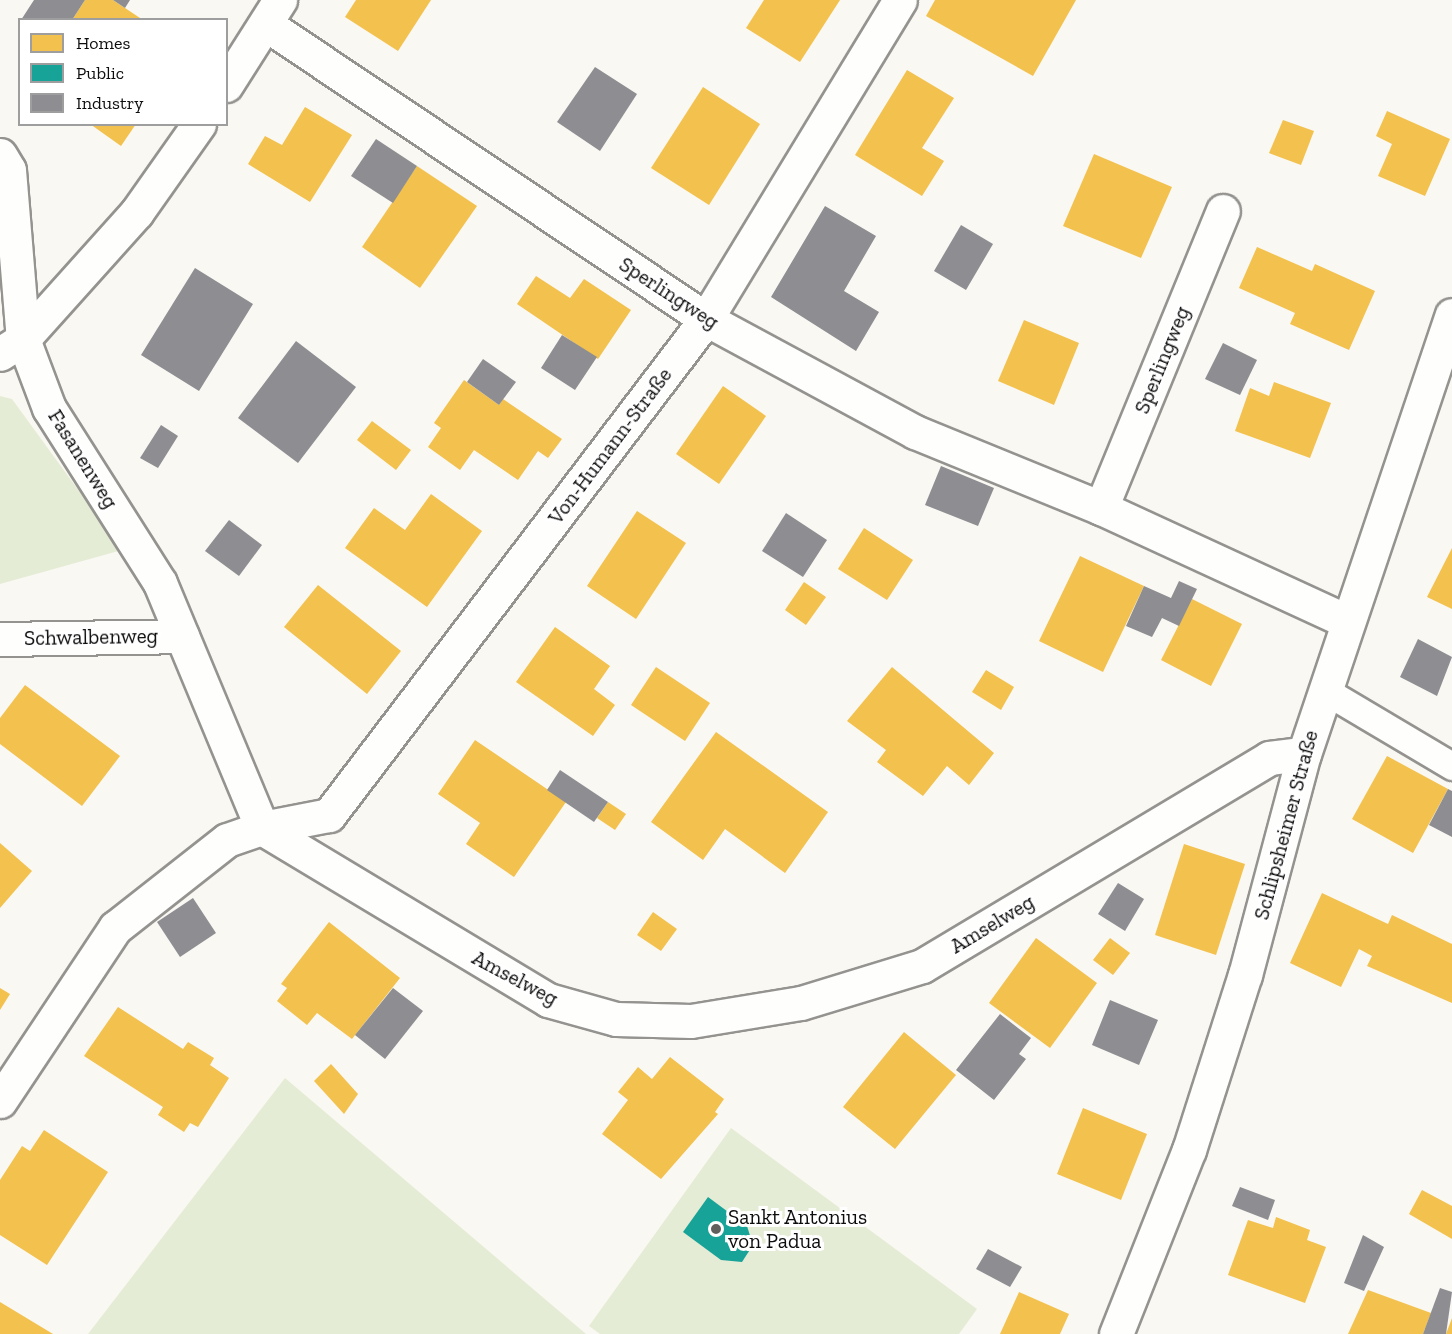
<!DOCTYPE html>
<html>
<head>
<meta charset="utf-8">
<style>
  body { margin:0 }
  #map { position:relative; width:1452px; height:1334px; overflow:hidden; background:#faf8f2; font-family:"Zilla Slab",serif }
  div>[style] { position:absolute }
  .green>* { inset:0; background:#e5ecd5 }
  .homes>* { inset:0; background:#f2c14e }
  .public>* { inset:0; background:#17a398 }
  .industry>* { inset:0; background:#8d8d92 }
  .roads { filter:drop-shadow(2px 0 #949390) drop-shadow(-2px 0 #949390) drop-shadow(0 2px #949390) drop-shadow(0 -2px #949390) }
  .service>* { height:27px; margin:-13.5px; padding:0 13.5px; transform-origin:13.5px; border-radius:13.5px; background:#fefefd }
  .minor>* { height:33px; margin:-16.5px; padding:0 16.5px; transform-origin:16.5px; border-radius:16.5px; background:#fefefd }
  .tertiary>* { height:33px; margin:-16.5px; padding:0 16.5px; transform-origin:16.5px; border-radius:16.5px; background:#fefefd }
  .dots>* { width:16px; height:16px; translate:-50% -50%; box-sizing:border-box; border:3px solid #fff; border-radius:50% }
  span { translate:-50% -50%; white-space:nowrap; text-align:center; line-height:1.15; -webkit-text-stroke:6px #fff; paint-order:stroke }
  .street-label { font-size:21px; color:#0d0d0d }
  .poi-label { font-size:21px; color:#0d0d0d }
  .left { translate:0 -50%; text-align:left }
  .legend { position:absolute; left:18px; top:18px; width:210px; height:108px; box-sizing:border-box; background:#fff; border:2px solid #9e9e9e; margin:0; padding:8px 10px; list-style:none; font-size:18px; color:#0d0d0d }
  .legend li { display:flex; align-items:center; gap:12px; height:30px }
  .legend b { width:30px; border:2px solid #9e9e9e }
</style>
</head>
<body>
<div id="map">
  <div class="green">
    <i style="clip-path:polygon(0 396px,12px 399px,122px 550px,0 584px)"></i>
    <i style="clip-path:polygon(285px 1078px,586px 1334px,88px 1334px)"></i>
    <i style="clip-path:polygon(731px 1128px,977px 1309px,959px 1334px,600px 1334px,589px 1326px)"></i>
  </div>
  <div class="homes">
    <i style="clip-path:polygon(85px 0,113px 0,143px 20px,72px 20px)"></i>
    <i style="clip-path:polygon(356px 0,431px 0,398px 51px,345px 17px)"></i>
    <i style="clip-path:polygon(764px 0,840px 0,800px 62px,746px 28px)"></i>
    <i style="clip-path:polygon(935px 0,1076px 0,1033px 76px,926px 16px)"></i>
    <i style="clip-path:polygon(907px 70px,954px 98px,922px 148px,944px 161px,922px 196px,855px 155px)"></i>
    <i style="clip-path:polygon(703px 87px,760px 124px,709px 205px,651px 168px)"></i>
    <i style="clip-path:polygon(305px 107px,352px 135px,310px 202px,248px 164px,265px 136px,282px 145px)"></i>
    <i style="clip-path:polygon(1387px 111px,1450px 139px,1425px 196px,1378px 176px,1392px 144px,1376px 136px)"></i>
    <i style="clip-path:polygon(1283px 120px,1314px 131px,1301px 165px,1269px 153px)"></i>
    <i style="clip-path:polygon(90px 124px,136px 124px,121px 146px)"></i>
    <i style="clip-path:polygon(1094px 154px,1172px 187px,1141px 258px,1063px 226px)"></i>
    <i style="clip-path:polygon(417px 166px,477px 206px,420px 288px,362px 247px)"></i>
    <i style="clip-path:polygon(1257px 247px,1312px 271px,1315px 264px,1375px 291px,1349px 350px,1290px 324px,1295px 313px,1239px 288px)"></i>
    <i style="clip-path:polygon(536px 276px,570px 298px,584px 279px,631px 310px,598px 359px,517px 304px)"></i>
    <i style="clip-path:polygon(1024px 320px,1079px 343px,1054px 405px,998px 381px)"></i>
    <i style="clip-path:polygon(464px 380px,499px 405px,503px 399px,562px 439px,548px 458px,538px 451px,518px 480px,474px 450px,460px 470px,428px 447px,441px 428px,434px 423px)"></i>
    <i style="clip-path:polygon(1274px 382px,1331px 403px,1310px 458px,1235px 431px,1250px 388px,1269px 396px)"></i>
    <i style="clip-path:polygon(723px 386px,766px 416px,719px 484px,676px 454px)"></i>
    <i style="clip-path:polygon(372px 421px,411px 450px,396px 470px,357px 440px)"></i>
    <i style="clip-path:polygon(431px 494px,482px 531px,427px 607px,345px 548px,374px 508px,405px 530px)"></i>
    <i style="clip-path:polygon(637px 511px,686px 543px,636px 619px,587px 586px)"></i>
    <i style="clip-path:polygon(864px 528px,913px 560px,887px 600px,838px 569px)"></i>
    <i style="clip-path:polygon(1452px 548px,1452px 609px,1427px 597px)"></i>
    <i style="clip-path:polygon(1080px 556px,1144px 586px,1103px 672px,1039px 641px)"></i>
    <i style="clip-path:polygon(804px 582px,826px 597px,806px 625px,785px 610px)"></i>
    <i style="clip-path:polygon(318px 585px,401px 651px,367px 694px,284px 627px)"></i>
    <i style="clip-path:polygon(1192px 599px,1242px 624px,1211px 686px,1161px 660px)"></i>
    <i style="clip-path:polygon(555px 627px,610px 666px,594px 689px,615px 705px,593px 736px,516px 682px)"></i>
    <i style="clip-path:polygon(656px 667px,710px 703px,685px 741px,631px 705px)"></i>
    <i style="clip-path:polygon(892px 667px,994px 753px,969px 785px,947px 766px,923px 796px,877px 762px,886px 750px,847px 721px)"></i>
    <i style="clip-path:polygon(986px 670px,1014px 687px,1001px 710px,972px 692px)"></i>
    <i style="clip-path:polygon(25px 685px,120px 756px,82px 806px,0 744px,0 718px)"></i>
    <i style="clip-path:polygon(716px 732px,828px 812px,785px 873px,725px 829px,703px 860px,651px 822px)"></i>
    <i style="clip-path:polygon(475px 740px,566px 802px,514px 877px,466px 844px,480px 823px,438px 794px)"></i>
    <i style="clip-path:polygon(1387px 756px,1448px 789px,1413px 853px,1352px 819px)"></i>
    <i style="clip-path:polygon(608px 802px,626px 814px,615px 830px,597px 818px)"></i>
    <i style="clip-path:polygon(0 843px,32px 871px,0 908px)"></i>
    <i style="clip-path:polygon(1184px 844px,1245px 864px,1216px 955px,1155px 935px)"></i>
    <i style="clip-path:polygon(1322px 893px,1388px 924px,1392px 915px,1452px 944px,1452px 1003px,1367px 966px,1372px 956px,1359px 949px,1341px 987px,1290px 963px)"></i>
    <i style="clip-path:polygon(653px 912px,677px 929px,661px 951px,637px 935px)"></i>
    <i style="clip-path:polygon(329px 922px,400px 978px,352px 1039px,317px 1013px,307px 1025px,277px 1001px,287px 988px,281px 984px)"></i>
    <i style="clip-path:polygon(1036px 938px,1097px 983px,1050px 1048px,989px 1003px)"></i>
    <i style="clip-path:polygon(1110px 938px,1130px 953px,1113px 975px,1093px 960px)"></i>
    <i style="clip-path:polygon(0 988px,10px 994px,0 1010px)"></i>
    <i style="clip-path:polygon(118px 1007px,183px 1049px,188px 1042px,214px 1058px,210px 1065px,229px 1078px,198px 1127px,190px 1123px,184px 1132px,158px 1115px,163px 1107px,84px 1056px)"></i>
    <i style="clip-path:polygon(904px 1032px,956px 1075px,895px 1149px,843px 1107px)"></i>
    <i style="clip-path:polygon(670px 1057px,724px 1099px,715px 1112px,718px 1114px,661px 1179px,602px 1134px,628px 1100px,618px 1092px,638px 1067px,652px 1079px)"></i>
    <i style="clip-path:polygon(331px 1064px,358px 1094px,344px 1114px,314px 1081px)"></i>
    <i style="clip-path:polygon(1083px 1108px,1147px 1134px,1121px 1200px,1057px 1174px)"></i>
    <i style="clip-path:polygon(44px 1130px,108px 1172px,47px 1265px,0 1235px,0 1180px,22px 1146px,30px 1151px)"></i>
    <i style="clip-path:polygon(1422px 1190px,1452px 1206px,1452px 1239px,1409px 1214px)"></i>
    <i style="clip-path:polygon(1276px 1217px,1310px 1230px,1307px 1240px,1326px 1247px,1305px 1303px,1228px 1275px,1248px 1220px,1273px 1228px)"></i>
    <i style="clip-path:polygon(1368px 1290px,1431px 1313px,1423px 1334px,1348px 1334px)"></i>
    <i style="clip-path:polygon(1019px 1292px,1069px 1314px,1060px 1334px,1000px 1334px)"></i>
    <i style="clip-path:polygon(0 1302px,53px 1334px,0 1334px)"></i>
    <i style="clip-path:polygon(1452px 1318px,1452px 1334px,1446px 1334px)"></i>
  </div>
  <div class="public">
    <i style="clip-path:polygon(708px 1197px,747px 1226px,753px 1245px,742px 1262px,721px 1260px,683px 1232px)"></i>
  </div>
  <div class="industry">
    <i style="clip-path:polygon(34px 0,85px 0,72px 20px,21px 20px)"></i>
    <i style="clip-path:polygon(113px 0,130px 0,125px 8px)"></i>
    <i style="clip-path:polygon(595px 67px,637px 94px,600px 151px,557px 122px)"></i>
    <i style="clip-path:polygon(376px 139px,417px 166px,393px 203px,351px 176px)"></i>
    <i style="clip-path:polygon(825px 206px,876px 236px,844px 291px,879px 312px,856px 351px,771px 297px)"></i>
    <i style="clip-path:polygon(961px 225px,993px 244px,966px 290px,934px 271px)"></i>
    <i style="clip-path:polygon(195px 268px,253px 304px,199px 391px,141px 355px)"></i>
    <i style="clip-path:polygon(562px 335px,597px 357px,575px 390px,541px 368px)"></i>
    <i style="clip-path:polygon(296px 341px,356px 387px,298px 463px,238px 418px)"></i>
    <i style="clip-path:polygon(1223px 343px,1257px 360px,1240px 395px,1205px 379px)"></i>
    <i style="clip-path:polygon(483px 359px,516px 382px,499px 405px,467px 382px)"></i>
    <i style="clip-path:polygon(161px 425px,178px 436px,158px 468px,140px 458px)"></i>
    <i style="clip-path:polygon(941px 466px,994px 488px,978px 526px,925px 505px)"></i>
    <i style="clip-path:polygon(786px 513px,827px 540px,803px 577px,762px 551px)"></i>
    <i style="clip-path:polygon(229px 520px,262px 545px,239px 576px,205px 551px)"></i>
    <i style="clip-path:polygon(1179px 581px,1197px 589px,1179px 626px,1162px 618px,1152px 637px,1126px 626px,1144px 586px,1171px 598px)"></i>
    <i style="clip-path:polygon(1418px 639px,1452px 657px,1437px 696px,1400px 677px)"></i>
    <i style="clip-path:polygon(560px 770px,608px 802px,594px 822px,547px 790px)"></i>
    <i style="clip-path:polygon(1448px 789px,1452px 791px,1452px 837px,1429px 825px)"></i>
    <i style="clip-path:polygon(1118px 883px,1144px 899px,1125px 931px,1098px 914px)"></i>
    <i style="clip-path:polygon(193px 898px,216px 933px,180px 957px,157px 922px)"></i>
    <i style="clip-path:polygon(393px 988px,423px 1011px,385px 1059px,355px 1035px)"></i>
    <i style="clip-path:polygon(1110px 1000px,1158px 1020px,1139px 1065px,1092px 1045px)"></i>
    <i style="clip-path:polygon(1000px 1014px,1031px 1038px,1019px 1054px,1026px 1059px,994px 1100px,956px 1070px)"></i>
    <i style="clip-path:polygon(1240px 1187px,1275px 1200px,1268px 1220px,1232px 1206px)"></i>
    <i style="clip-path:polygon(1363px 1235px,1384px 1247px,1364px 1291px,1344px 1283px)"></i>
    <i style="clip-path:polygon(988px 1249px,1022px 1267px,1010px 1287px,976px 1269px)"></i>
    <i style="clip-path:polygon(1440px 1288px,1452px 1292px,1446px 1334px,1423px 1334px)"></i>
  </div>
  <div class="roads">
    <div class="service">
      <i style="left:1324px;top:690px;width:149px;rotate:30.7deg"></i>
    </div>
    <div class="minor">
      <i style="left:267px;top:25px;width:528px;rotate:33.81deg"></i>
      <i style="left:706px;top:319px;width:238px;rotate:28.4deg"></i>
      <i style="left:915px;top:432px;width:201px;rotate:22.2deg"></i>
      <i style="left:1101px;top:508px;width:271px;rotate:24.7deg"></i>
      <i style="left:226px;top:85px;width:101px;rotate:-57.6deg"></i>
      <i style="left:199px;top:124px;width:108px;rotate:125.2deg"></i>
      <i style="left:137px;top:212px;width:171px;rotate:131.9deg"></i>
      <i style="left:23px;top:339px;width:74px;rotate:69.4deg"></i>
      <i style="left:49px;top:408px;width:207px;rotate:57.6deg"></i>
      <i style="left:160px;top:583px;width:265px;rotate:67.4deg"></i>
      <i style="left:262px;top:828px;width:68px;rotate:-11deg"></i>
      <i style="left:329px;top:815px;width:623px;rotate:-52.76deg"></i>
      <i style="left:706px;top:319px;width:373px;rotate:-58.7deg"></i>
      <i style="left:0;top:155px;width:17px;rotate:59deg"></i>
      <i style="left:9px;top:170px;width:170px;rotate:85.3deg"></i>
      <i style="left:23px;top:339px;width:27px;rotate:147deg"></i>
      <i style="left:1101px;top:508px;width:321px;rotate:-67.7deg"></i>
      <i style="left:0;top:639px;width:182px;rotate:-0.9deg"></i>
      <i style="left:0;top:1101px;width:208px;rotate:-56.4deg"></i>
      <i style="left:115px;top:928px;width:142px;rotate:-38.2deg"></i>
      <i style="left:227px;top:840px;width:37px;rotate:-19deg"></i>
      <i style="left:262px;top:828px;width:334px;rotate:31deg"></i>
      <i style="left:548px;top:1000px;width:71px;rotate:15.6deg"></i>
      <i style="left:616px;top:1019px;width:75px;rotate:1.5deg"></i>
      <i style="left:691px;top:1021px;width:111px;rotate:-9.3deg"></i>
      <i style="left:801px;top:1003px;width:127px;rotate:-17deg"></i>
      <i style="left:922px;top:966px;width:405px;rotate:-30.9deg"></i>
      <i style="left:1269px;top:758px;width:35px;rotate:-7deg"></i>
    </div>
    <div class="tertiary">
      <i style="left:1116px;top:1334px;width:198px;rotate:-68.4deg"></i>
      <i style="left:1189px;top:1150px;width:184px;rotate:-72.3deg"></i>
      <i style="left:1245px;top:975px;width:229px;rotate:-75.1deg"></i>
      <i style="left:1304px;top:754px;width:463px;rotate:-71.4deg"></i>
    </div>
  </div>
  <div class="dots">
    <i style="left:716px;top:1229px;background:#605f5d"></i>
  </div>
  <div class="street-label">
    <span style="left:669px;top:293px;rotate:33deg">Sperlingweg</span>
    <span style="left:1162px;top:360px;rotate:-68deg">Sperlingweg</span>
    <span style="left:610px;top:446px;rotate:-53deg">Von-Humann-Straße</span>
    <span style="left:83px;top:459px;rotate:58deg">Fasanenweg</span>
    <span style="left:91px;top:637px;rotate:-1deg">Schwalbenweg</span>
    <span style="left:1286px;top:825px;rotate:-75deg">Schlipsheimer Straße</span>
    <span style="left:992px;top:924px;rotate:-31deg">Amselweg</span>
    <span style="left:515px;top:978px;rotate:28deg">Amselweg</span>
  </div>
  <div class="poi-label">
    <span class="left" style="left:728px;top:1229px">Sankt Antonius<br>von Padua</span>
  </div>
  <ul class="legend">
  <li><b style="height:16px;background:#f2c14e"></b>Homes</li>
  <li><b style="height:16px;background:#17a398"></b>Public</li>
  <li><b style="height:16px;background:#8d8d92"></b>Industry</li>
  </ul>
</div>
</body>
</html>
